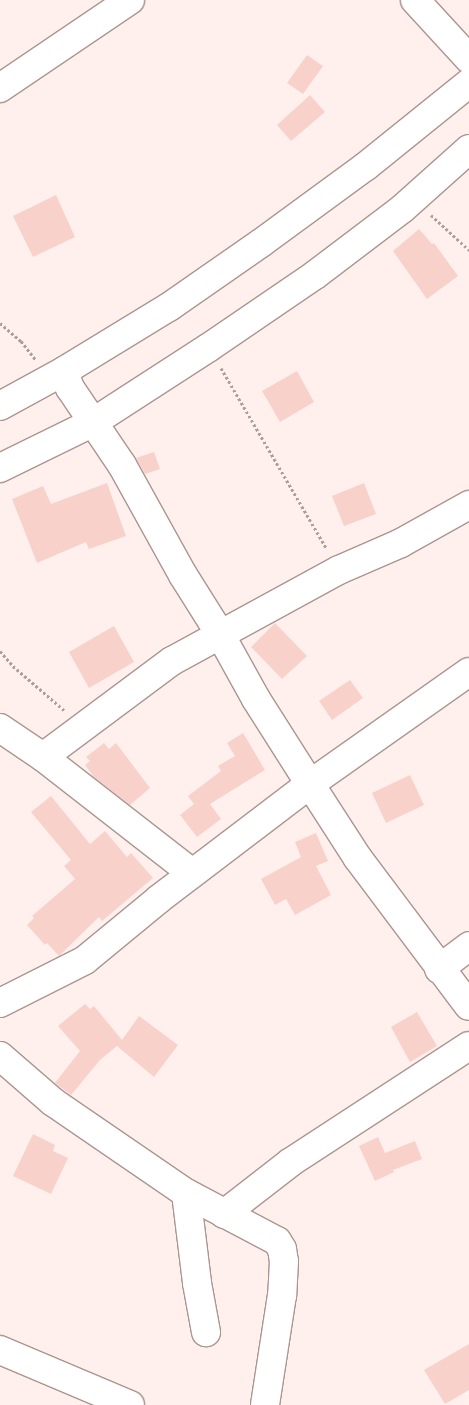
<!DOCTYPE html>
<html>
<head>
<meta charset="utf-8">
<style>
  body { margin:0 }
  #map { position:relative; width:469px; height:1405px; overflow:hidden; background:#fff0ed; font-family:"Roboto Condensed",sans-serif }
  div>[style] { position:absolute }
  .building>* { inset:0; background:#f8d2ca }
  .path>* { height:3px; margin-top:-1.5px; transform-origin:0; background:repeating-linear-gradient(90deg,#ab9f9c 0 2.5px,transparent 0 5px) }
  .roads { filter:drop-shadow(1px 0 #ab9590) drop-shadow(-1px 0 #ab9590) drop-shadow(0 1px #ab9590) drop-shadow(0 -1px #ab9590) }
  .minor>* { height:28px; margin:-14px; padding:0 14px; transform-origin:14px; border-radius:14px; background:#fff }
  .major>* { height:28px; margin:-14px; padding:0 14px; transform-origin:14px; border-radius:14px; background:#fff }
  span { translate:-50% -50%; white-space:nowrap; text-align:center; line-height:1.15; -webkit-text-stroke:4.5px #fff; paint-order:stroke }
</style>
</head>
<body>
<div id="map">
  <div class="building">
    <i style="clip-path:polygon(307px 55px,323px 66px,303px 94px,287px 83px)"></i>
    <i style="clip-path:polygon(310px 95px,325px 112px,291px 141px,277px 125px)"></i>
    <i style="clip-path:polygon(56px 195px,75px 237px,33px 257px,13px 216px)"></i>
    <i style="clip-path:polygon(419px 229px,432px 244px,434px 243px,458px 276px,427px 299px,393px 251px)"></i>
    <i style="clip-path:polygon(297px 371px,314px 402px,280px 422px,262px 391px)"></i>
    <i style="clip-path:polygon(154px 452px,160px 469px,145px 474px,136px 458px)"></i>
    <i style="clip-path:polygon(107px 483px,126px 536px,89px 549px,86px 542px,37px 563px,12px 499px,43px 486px,51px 504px)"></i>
    <i style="clip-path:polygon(364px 483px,376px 514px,344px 526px,332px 496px)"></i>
    <i style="clip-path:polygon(275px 623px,307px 656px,282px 679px,251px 647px)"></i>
    <i style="clip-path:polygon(114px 626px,134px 662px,89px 688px,69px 652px)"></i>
    <i style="clip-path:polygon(350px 680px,363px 698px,332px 720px,319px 701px)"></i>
    <i style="clip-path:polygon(243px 733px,265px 770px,210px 804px,221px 819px,197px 837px,180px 815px,194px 804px,188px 796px,221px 771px,218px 766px,235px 756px,227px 743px)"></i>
    <i style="clip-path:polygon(104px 743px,109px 749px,116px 743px,150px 788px,130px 805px,94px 777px,85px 765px,90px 761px,86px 757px)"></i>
    <i style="clip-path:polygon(410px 775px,424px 805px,386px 823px,372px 793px)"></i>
    <i style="clip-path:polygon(51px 796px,90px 844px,105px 831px,127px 857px,131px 853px,153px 878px,102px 921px,99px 917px,59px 956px,47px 943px,45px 945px,27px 925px,34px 918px,32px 916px,75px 879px,64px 866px,71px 860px,31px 812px)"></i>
    <i style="clip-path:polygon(316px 833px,328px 861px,316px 866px,331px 895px,295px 915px,286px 899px,275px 905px,261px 879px,301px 857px,295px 842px)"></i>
    <i style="clip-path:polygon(85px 1004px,90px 1009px,94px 1006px,122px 1040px,139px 1016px,178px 1045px,154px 1077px,117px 1046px,100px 1060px,71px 1095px,55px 1083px,80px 1051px,58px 1026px)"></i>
    <i style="clip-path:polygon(417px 1012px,437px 1046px,410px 1062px,391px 1027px)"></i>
    <i style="clip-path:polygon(33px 1134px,55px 1145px,53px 1151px,68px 1158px,51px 1194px,13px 1176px)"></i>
    <i style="clip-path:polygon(378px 1137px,385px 1153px,415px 1141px,422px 1159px,393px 1170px,394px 1172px,375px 1181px,359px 1146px)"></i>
    <i style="clip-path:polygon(469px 1344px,469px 1390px,445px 1404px,424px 1370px)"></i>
  </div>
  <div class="path">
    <i style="left:431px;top:215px;width:52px;rotate:42.6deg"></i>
    <i style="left:0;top:323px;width:28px;rotate:41deg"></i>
    <i style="left:21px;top:341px;width:24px;rotate:52deg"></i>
    <i style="left:221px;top:368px;width:208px;rotate:59.7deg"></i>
    <i style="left:0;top:651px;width:20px;rotate:49deg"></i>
    <i style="left:13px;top:666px;width:69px;rotate:40.9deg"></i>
  </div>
  <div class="roads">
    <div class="minor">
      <i style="left:415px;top:0;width:80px;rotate:47.5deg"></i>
      <i style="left:0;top:88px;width:157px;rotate:-34.1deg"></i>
      <i style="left:64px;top:371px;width:18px;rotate:71deg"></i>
      <i style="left:70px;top:388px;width:93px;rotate:56deg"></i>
      <i style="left:122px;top:465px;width:126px;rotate:61deg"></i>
      <i style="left:183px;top:575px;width:70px;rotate:57.9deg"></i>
      <i style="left:220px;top:634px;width:74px;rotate:61deg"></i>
      <i style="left:256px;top:699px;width:101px;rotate:57.6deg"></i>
      <i style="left:310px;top:784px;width:87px;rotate:57.2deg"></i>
      <i style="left:357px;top:857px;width:186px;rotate:53.1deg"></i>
      <i style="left:0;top:468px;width:102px;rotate:-26.1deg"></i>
      <i style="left:92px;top:423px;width:138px;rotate:-32.9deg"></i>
      <i style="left:208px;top:348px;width:130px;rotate:-34.3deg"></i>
      <i style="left:315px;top:275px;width:109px;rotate:-37.2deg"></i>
      <i style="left:402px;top:209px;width:90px;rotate:-41.8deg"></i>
      <i style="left:0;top:728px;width:52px;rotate:34deg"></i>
      <i style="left:43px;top:757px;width:189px;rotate:37.9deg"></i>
      <i style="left:43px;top:757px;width:161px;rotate:-36.7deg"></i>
      <i style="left:172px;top:661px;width:190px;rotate:-28.6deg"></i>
      <i style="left:339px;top:570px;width:68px;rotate:-23.5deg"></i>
      <i style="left:401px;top:543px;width:78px;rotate:-29.2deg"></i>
      <i style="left:439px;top:969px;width:38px;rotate:-37deg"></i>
      <i style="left:0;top:1003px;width:95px;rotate:-26.8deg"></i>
      <i style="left:85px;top:960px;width:96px;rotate:-39.5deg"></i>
      <i style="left:159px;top:899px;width:190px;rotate:-37.3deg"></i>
      <i style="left:310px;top:784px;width:194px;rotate:-35.2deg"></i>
      <i style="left:0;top:1056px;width:70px;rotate:41deg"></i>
      <i style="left:53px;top:1102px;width:161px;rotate:34.4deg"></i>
      <i style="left:186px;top:1193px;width:103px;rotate:27.8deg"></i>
      <i style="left:277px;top:1241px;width:9px;rotate:58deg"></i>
      <i style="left:282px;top:1249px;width:12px;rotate:81deg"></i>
      <i style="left:284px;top:1261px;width:34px;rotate:93deg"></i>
      <i style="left:282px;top:1295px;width:111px;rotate:98.8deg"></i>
      <i style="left:186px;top:1193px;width:91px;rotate:83deg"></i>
      <i style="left:197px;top:1283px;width:50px;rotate:79.6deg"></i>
      <i style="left:224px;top:1214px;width:85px;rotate:-37.8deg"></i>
      <i style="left:291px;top:1162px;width:212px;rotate:-33.1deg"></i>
      <i style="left:0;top:1350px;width:141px;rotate:22.9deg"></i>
    </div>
    <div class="major">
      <i style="left:0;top:406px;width:73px;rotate:-28.7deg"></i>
      <i style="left:64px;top:371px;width:123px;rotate:-31.4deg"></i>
      <i style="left:169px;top:307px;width:112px;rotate:-34.8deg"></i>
      <i style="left:261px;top:243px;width:129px;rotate:-36.2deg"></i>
      <i style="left:365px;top:167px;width:134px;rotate:-38.9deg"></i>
    </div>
  </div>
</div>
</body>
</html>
